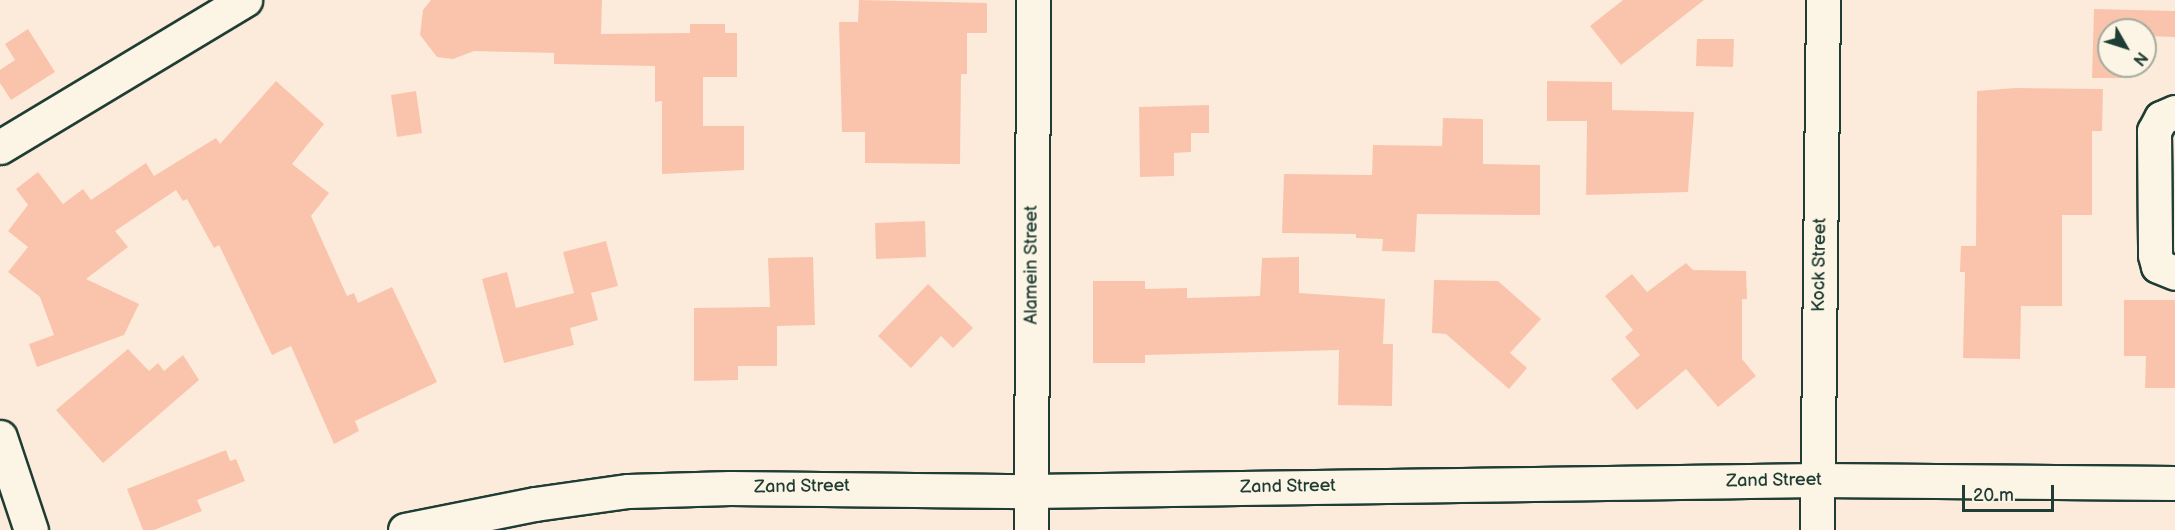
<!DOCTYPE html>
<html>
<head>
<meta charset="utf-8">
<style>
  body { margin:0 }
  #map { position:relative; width:2175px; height:530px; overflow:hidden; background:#fcebda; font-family:"Balsamiq Sans",sans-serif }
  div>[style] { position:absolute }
  .building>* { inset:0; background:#fac4ac }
  .roads { filter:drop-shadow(2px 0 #1f3d34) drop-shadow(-2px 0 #1f3d34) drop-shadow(0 2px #1f3d34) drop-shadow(0 -2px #1f3d34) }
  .minor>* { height:33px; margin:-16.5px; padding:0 16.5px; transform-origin:16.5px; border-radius:16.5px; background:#fcf5e5 }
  span { translate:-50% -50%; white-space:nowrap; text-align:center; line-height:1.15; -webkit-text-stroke:6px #fcf5e5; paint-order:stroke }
  .street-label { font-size:18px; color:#1f3d34 }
  .north { position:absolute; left:2097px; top:18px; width:60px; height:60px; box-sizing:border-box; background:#fcf5e5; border:2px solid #a4ab9e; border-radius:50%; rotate:129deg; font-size:16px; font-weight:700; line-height:24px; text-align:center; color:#1f3d34 }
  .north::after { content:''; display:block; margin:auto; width:21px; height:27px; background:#1f3d34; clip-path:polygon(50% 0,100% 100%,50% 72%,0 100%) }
  .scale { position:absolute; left:1962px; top:485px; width:92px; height:27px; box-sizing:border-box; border:3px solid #1f3d34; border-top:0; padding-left:8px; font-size:18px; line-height:21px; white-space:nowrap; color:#1f3d34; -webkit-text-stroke:4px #fcf5e5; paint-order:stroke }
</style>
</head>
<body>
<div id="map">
  <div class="building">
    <i style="clip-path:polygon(431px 0,602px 0,601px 34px,690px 33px,690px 24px,725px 24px,725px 33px,737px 33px,737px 77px,703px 77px,703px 126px,744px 126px,744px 170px,662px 174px,662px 101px,655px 102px,655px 66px,554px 64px,554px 53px,474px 51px,453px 59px,437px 57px,420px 35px,423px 10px)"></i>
    <i style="clip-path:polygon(859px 0,987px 3px,987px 33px,967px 33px,967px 74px,961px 74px,960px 164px,865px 163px,865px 132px,842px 132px,839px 22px,858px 22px)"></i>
    <i style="clip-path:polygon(1623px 0,1704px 0,1621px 65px,1590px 26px)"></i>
    <i style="clip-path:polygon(2094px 9px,2175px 11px,2175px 37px,2145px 36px,2145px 30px,2109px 30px,2109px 66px,2123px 66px,2123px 78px,2092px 78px)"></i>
    <i style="clip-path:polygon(28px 29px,55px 72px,11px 100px,0 83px,0 70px,15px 60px,5px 44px)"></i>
    <i style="clip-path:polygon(1697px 39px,1734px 39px,1733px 67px,1696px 66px)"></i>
    <i style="clip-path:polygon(276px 81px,324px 124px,292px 164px,329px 193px,311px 216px,347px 296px,354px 293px,358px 303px,392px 287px,437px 382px,355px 421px,359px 431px,334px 444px,291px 346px,272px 355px,219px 245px,214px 248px,187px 199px,183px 201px,176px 190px,115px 231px,128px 247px,86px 279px,139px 304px,124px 335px,37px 367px,29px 344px,54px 335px,40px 297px,8px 272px,28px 247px,8px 231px,28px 205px,16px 189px,38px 172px,63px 204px,83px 189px,91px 200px,146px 163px,154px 176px,216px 138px,220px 144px)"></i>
    <i style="clip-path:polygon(1547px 81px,1612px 82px,1612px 110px,1694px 112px,1688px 192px,1586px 195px,1587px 121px,1547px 121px)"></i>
    <i style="clip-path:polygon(2015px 88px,2103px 89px,2102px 131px,2092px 131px,2092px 215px,2062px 215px,2062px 306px,2021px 306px,2020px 359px,1963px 358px,1965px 272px,1960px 272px,1961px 246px,1976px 246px,1977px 91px)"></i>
    <i style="clip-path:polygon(416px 91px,422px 133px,397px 137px,391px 95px)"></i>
    <i style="clip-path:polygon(1209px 105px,1209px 133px,1191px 133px,1191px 152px,1174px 153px,1174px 176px,1140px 177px,1139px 107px)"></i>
    <i style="clip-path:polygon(1443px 118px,1483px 119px,1483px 164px,1540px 165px,1540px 215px,1417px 214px,1415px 252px,1382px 251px,1383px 239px,1356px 238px,1356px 234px,1282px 233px,1284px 174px,1372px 175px,1373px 145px,1442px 146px)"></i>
    <i style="clip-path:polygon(925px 221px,926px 257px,876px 259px,875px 223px)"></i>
    <i style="clip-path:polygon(606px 241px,618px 286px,591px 293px,598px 320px,570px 328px,574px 345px,504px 363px,482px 279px,507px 272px,516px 308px,574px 293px,563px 252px)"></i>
    <i style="clip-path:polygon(813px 257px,815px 325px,777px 326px,777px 366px,738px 366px,738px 380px,694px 381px,694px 308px,770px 307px,768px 258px)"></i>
    <i style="clip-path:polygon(1299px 257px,1299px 293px,1385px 299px,1383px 344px,1393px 344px,1392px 406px,1338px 405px,1339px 350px,1145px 355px,1145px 363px,1093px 363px,1093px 281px,1145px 281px,1145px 289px,1187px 288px,1187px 298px,1260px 296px,1262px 258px)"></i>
    <i style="clip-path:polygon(1686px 263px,1693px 270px,1746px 271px,1747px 299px,1742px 299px,1742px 359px,1756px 376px,1718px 407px,1686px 369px,1637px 410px,1611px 379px,1640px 355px,1625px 337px,1633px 330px,1605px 296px,1632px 274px,1647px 292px)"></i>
    <i style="clip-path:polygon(1434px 280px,1498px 281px,1541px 319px,1510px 353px,1527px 368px,1509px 389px,1446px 334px,1432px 333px)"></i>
    <i style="clip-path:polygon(928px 284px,973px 328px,953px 348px,941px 336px,911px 368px,878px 336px)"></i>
    <i style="clip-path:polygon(2124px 300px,2175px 300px,2175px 388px,2145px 388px,2146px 356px,2124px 356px)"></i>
    <i style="clip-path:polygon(128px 349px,149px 371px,158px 363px,164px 371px,183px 355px,199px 380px,103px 463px,56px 410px)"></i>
    <i style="clip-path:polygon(226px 450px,230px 461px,236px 459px,245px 481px,197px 500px,202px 511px,154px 530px,143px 530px,127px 489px)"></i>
  </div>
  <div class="roads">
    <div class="minor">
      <i style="left:2175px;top:112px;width:15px;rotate:157deg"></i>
      <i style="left:2161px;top:118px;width:15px;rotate:118deg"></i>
      <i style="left:2154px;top:131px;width:124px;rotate:89.5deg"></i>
      <i style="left:2155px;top:255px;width:11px;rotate:75deg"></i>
      <i style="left:2158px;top:266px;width:18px;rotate:22deg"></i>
      <i style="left:0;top:147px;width:286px;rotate:-31deg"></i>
      <i style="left:0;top:437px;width:98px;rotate:71.6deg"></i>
      <i style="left:405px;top:530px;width:133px;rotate:-11.3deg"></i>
      <i style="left:535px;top:504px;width:94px;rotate:-8deg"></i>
      <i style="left:628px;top:491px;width:102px;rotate:-1.7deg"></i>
      <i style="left:730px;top:488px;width:300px;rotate:0.6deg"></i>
      <i style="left:1030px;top:491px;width:787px;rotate:-0.8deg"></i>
      <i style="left:1817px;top:480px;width:358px;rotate:0.5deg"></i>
      <i style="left:1031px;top:530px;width:530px;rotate:-89.78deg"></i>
      <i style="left:1817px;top:530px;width:530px;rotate:-89.35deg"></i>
    </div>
  </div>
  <div class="street-label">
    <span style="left:1032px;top:265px;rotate:-90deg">Alamein Street</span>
    <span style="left:1820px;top:265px;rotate:-89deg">Kock Street</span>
    <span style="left:1774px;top:481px;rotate:-1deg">Zand Street</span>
    <span style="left:802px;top:487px;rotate:-1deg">Zand Street</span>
    <span style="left:1288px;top:487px;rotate:-1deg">Zand Street</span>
  </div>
  <div class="north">N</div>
  <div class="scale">20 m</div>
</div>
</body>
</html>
